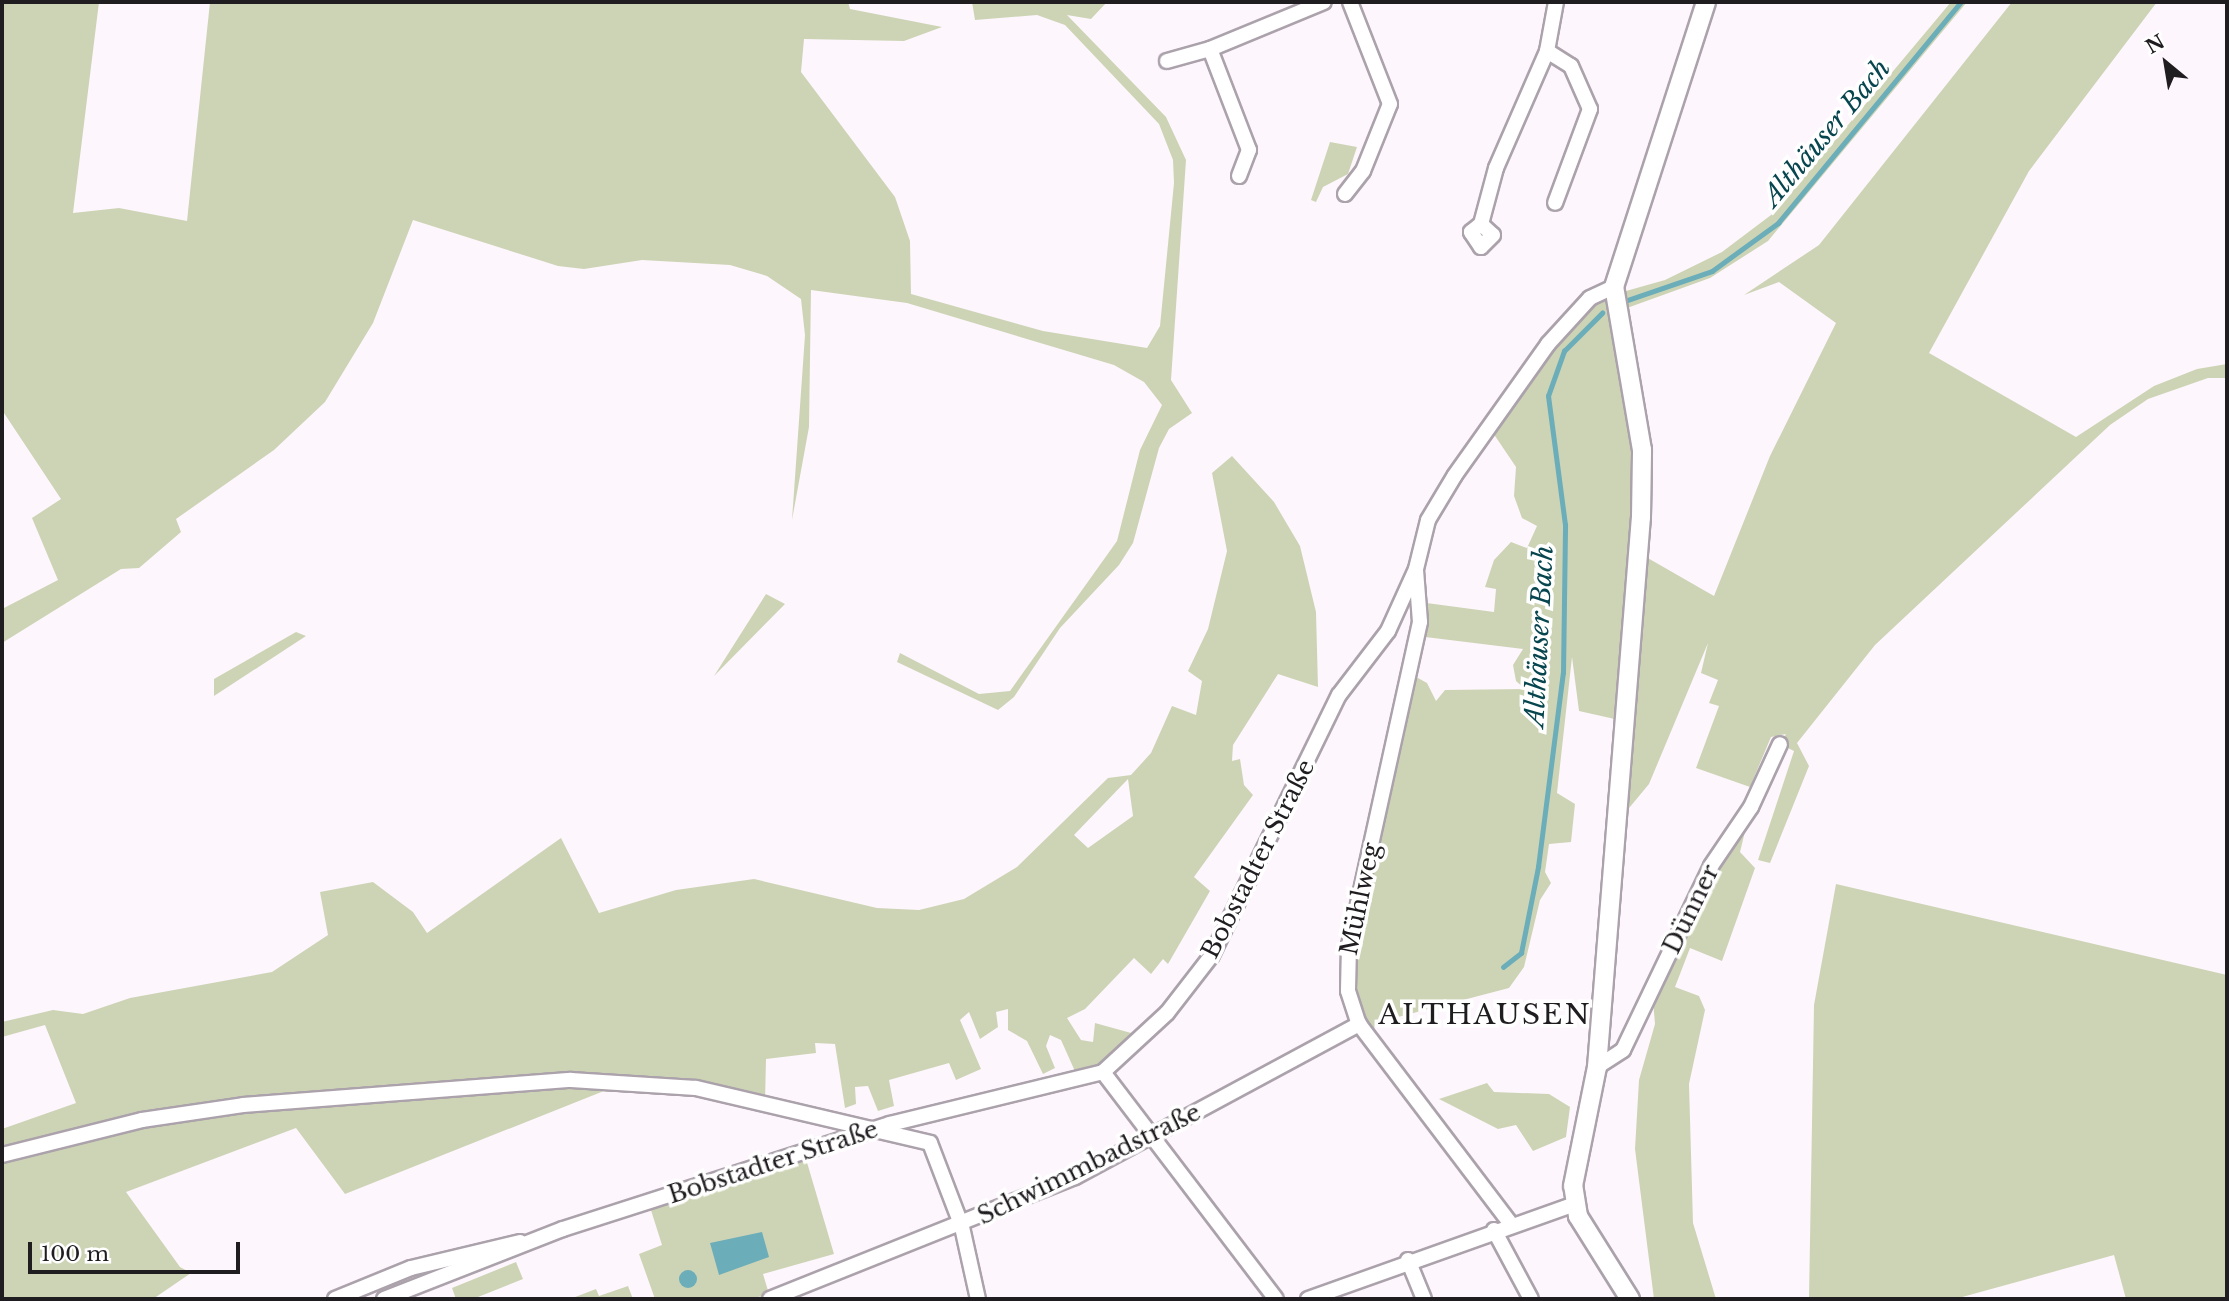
<!DOCTYPE html>
<html>
<head>
<meta charset="utf-8">
<style>
  body { margin:0 }
  #map { position:relative; width:2229px; height:1301px; overflow:hidden; background:#fef6fd; font-family:"Libre Baskerville",serif }
  div>[style] { position:absolute }
  .green>* { inset:0; background:#cdd4b5 }
  .water>* { inset:0; background:#6badb9 }
  .round { border-radius:50% }
  .stream>* { height:4.5px; margin:-2.25px; padding:0 2.25px; transform-origin:2.25px; border-radius:2.25px; background:#6badb9 }
  .roads { filter:drop-shadow(2px 0 #aba2ab) drop-shadow(-2px 0 #aba2ab) drop-shadow(0 2px #aba2ab) drop-shadow(0 -2px #aba2ab) }
  .minor>* { height:14px; margin:-7px; padding:0 7px; transform-origin:7px; border-radius:7px; background:#fff }
  .tertiary>* { height:18px; margin:-9px; padding:0 9px; transform-origin:9px; border-radius:9px; background:#fff }
  span { translate:-50% -50%; white-space:nowrap; text-align:center; line-height:1.15; -webkit-text-stroke:7px #fff; paint-order:stroke }
  .street-label { font-size:24px; color:#201d20 }
  .water-label { font-size:26px; color:#07464f; font-style:italic }
  .quarter-label { font-size:28px; color:#201d20; letter-spacing:2px }
  .frame { position:absolute; inset:0; border:4px solid #201d20; pointer-events:none }
  .north { position:absolute; left:2131px; top:28px; width:70px; height:70px; -webkit-text-stroke:5px #fff; paint-order:stroke; rotate:330deg; font-size:19px; font-weight:700; line-height:28px; text-align:center; color:#201d20 }
  .north::after { content:''; display:block; margin:auto; width:24px; height:32px; background:#201d20; clip-path:polygon(50% 0,100% 100%,50% 72%,0 100%) }
  .scale { position:absolute; left:28px; top:1242px; width:212px; height:32px; box-sizing:border-box; border:4px solid #201d20; border-top:0; padding-left:9px; font-size:21px; line-height:24px; white-space:nowrap; color:#201d20; -webkit-text-stroke:5px #fff; paint-order:stroke }
</style>
</head>
<body>
<div id="map">
  <div class="green">
    <i style="clip-path:polygon(2px 2px,99px 2px,73px 213px,119px 208px,187px 221px,210px 2px,848px 2px,850px 9px,942px 27px,904px 41px,804px 39px,801px 72px,895px 197px,910px 241px,911px 294px,1043px 331px,1147px 348px,1160px 326px,1174px 183px,1173px 160px,1159px 124px,1065px 25px,1037px 15px,975px 20px,972px 2px,1107px 2px,1091px 19px,1067px 15px,1166px 117px,1186px 160px,1171px 380px,1192px 413px,1169px 429px,1159px 448px,1133px 543px,1119px 565px,1060px 628px,1014px 697px,998px 710px,897px 662px,900px 653px,979px 694px,1010px 691px,1117px 541px,1140px 450px,1162px 405px,1144px 382px,1114px 365px,907px 303px,811px 290px,809px 427px,792px 520px,805px 335px,801px 299px,767px 276px,730px 265px,642px 260px,584px 269px,558px 266px,413px 220px,373px 323px,325px 402px,274px 450px,176px 519px,181px 532px,139px 568px,121px 569px,2px 643px,2px 609px,58px 580px,32px 518px,61px 499px,2px 410px)"></i>
    <i style="clip-path:polygon(1951px 2px,1967px 2px,1768px 241px,1710px 278px,1616px 312px,1636px 408px,1639px 553px,1714px 596px,1770px 456px,1836px 323px,1779px 282px,1744px 295px,1819px 245px,2012px 2px,2157px 2px,2029px 171px,1929px 353px,2076px 437px,2154px 386px,2197px 369px,2227px 364px,2227px 378px,2208px 378px,2148px 399px,2110px 425px,1875px 645px,1797px 743px,1809px 766px,1770px 863px,1758px 860px,1794px 751px,1780px 744px,1786px 734px,1771px 737px,1750px 787px,1696px 768px,1719px 706px,1709px 703px,1718px 680px,1701px 673px,1708px 643px,1649px 784px,1620px 819px,1628px 722px,1579px 711px,1572px 657px,1557px 793px,1575px 804px,1571px 842px,1549px 844px,1545px 872px,1551px 883px,1540px 900px,1524px 967px,1509px 988px,1398px 1017px,1365px 1032px,1346px 973px,1409px 673px,1427px 683px,1436px 701px,1445px 690px,1525px 689px,1516px 681px,1513px 665px,1523px 649px,1417px 636px,1419px 602px,1494px 612px,1496px 589px,1485px 587px,1494px 560px,1511px 542px,1527px 548px,1537px 526px,1522px 518px,1514px 496px,1516px 467px,1489px 427px,1548px 344px,1614px 287px,1626px 291px,1665px 280px,1722px 252px,1775px 212px)"></i>
    <i style="clip-path:polygon(1330px 142px,1357px 147px,1348px 174px,1323px 187px,1316px 202px,1311px 200px)"></i>
    <i style="clip-path:polygon(evenodd,1232px 456px,1274px 502px,1300px 546px,1316px 612px,1318px 687px,1278px 674px,1233px 745px,1232px 761px,1240px 759px,1244px 785px,1253px 795px,1194px 877px,1210px 891px,1168px 964px,1163px 959px,1151px 974px,1134px 958px,1085px 1009px,1067px 1018px,1081px 1040px,1093px 1042px,1095px 1023px,1142px 1036px,1103px 1072px,1078px 1078px,1061px 1040px,1050px 1035px,1046px 1046px,1055px 1068px,1043px 1074px,1027px 1041px,1008px 1030px,1008px 1009px,996px 1012px,998px 1027px,980px 1039px,969px 1012px,960px 1020px,981px 1069px,956px 1080px,949px 1063px,889px 1080px,894px 1106px,878px 1111px,868px 1086px,855px 1087px,856px 1104px,845px 1108px,835px 1044px,815px 1043px,816px 1053px,766px 1059px,765px 1101px,624px 1083px,345px 1194px,296px 1128px,126px 1192px,180px 1267px,191px 1273px,153px 1299px,2px 1299px,2px 1129px,76px 1103px,45px 1025px,2px 1037px,2px 1022px,53px 1010px,83px 1014px,130px 998px,272px 972px,328px 935px,320px 892px,373px 882px,413px 912px,427px 933px,561px 838px,599px 913px,676px 890px,754px 879px,877px 908px,919px 910px,964px 899px,1017px 867px,1108px 778px,1131px 775px,1151px 753px,1172px 706px,1196px 715px,1202px 681px,1188px 671px,1208px 629px,1227px 551px,1212px 473px,1232px 456px,1128px 779px,1133px 816px,1088px 848px,1074px 835px,1128px 779px)"></i>
    <i style="clip-path:polygon(766px 594px,785px 604px,714px 676px)"></i>
    <i style="clip-path:polygon(296px 632px,306px 636px,214px 696px,214px 679px)"></i>
    <i style="clip-path:polygon(1751px 807px,1740px 852px,1755px 868px,1722px 961px,1690px 948px,1675px 987px,1699px 996px,1705px 1010px,1689px 1084px,1693px 1223px,1716px 1299px,1654px 1299px,1635px 1149px,1639px 1080px,1655px 1024px,1652px 989px,1711px 866px)"></i>
    <i style="clip-path:polygon(1836px 884px,2227px 975px,2227px 1299px,2126px 1299px,2114px 1255px,1955px 1299px,1809px 1299px,1814px 1005px)"></i>
    <i style="clip-path:polygon(1487px 1083px,1494px 1092px,1549px 1094px,1570px 1107px,1566px 1137px,1533px 1151px,1516px 1125px,1498px 1129px,1439px 1099px)"></i>
    <i style="clip-path:polygon(806px 1159px,834px 1254px,763px 1274px,769px 1294px,751px 1299px,655px 1299px,639px 1254px,662px 1245px,650px 1207px)"></i>
    <i style="clip-path:polygon(516px 1262px,523px 1279px,473px 1299px,456px 1299px,452px 1288px)"></i>
    <i style="clip-path:polygon(628px 1286px,633px 1299px,570px 1299px,596px 1289px,599px 1296px)"></i>
  </div>
  <div class="water">
    <i style="clip-path:polygon(762px 1232px,769px 1257px,719px 1275px,710px 1243px)"></i>
    <i class="round" style="left:679px;top:1270px;width:18px;height:18px"></i>
  </div>
  <div class="stream">
    <i style="left:1628px;top:300px;width:89px;rotate:-19deg"></i>
    <i style="left:1712px;top:271px;width:82px;rotate:-36deg"></i>
    <i style="left:1778px;top:223px;width:287px;rotate:-50.4deg"></i>
    <i style="left:1503px;top:967px;width:23px;rotate:-38deg"></i>
    <i style="left:1521px;top:953px;width:88px;rotate:-78.8deg"></i>
    <i style="left:1538px;top:867px;width:196px;rotate:-82.7deg"></i>
    <i style="left:1563px;top:673px;width:148px;rotate:-89.2deg"></i>
    <i style="left:1565px;top:525px;width:130px;rotate:-97.5deg"></i>
    <i style="left:1548px;top:396px;width:48px;rotate:-70.4deg"></i>
    <i style="left:1564px;top:351px;width:54px;rotate:-45deg"></i>
  </div>
  <div class="roads">
    <div class="minor">
      <i style="left:1547px;top:51px;width:28px;rotate:32deg"></i>
      <i style="left:1571px;top:66px;width:47px;rotate:66.2deg"></i>
      <i style="left:1590px;top:109px;width:100px;rotate:110.4deg"></i>
      <i style="left:1167px;top:61px;width:45px;rotate:-15.6deg"></i>
      <i style="left:1239px;top:176px;width:28px;rotate:-69deg"></i>
      <i style="left:1249px;top:150px;width:108px;rotate:-111.1deg"></i>
      <i style="left:1210px;top:49px;width:123px;rotate:-22.4deg"></i>
      <i style="left:1345px;top:194px;width:29px;rotate:-52deg"></i>
      <i style="left:1363px;top:171px;width:72px;rotate:-68.1deg"></i>
      <i style="left:1390px;top:104px;width:110px;rotate:-111.4deg"></i>
      <i style="left:1481px;top:224px;width:16px;rotate:43deg"></i>
      <i style="left:1493px;top:235px;width:17px;rotate:135deg"></i>
      <i style="left:1481px;top:247px;width:18px;rotate:-124deg"></i>
      <i style="left:1471px;top:232px;width:13px;rotate:-39deg"></i>
      <i style="left:1481px;top:224px;width:58px;rotate:-75deg"></i>
      <i style="left:1496px;top:168px;width:128px;rotate:-66.4deg"></i>
      <i style="left:1547px;top:51px;width:50px;rotate:-79.6deg"></i>
      <i style="left:1416px;top:570px;width:52px;rotate:85.6deg"></i>
      <i style="left:1420px;top:622px;width:332px;rotate:102.4deg"></i>
      <i style="left:1349px;top:946px;width:45px;rotate:91.3deg"></i>
      <i style="left:1348px;top:991px;width:35px;rotate:72deg"></i>
      <i style="left:1359px;top:1024px;width:251px;rotate:52.8deg"></i>
      <i style="left:1597px;top:1067px;width:31px;rotate:-33deg"></i>
      <i style="left:1623px;top:1050px;width:204px;rotate:-64.4deg"></i>
      <i style="left:1711px;top:866px;width:71px;rotate:-55.9deg"></i>
      <i style="left:1751px;top:807px;width:69px;rotate:-65.3deg"></i>
      <i style="left:1103px;top:1072px;width:285px;rotate:52.7deg"></i>
      <i style="left:2px;top:1155px;width:144px;rotate:-14deg"></i>
      <i style="left:142px;top:1120px;width:102px;rotate:-8.4deg"></i>
      <i style="left:243px;top:1105px;width:329px;rotate:-4.4deg"></i>
      <i style="left:571px;top:1080px;width:125px;rotate:3.7deg"></i>
      <i style="left:696px;top:1088px;width:240px;rotate:13.2deg"></i>
      <i style="left:930px;top:1143px;width:90px;rotate:69.1deg"></i>
      <i style="left:962px;top:1227px;width:74px;rotate:77.5deg"></i>
      <i style="left:1494px;top:1230px;width:78px;rotate:61.8deg"></i>
      <i style="left:1408px;top:1260px;width:42px;rotate:67.7deg"></i>
      <i style="left:335px;top:1299px;width:82px;rotate:-22.2deg"></i>
      <i style="left:411px;top:1268px;width:112px;rotate:-13.4deg"></i>
      <i style="left:384px;top:1299px;width:192px;rotate:-21.4deg"></i>
      <i style="left:563px;top:1229px;width:343px;rotate:-17.8deg"></i>
      <i style="left:890px;top:1124px;width:219px;rotate:-13.7deg"></i>
      <i style="left:1103px;top:1072px;width:87px;rotate:-42.7deg"></i>
      <i style="left:1167px;top:1013px;width:73px;rotate:-52.2deg"></i>
      <i style="left:1212px;top:955px;width:289px;rotate:-64deg"></i>
      <i style="left:1339px;top:695px;width:81px;rotate:-52.6deg"></i>
      <i style="left:1388px;top:631px;width:68px;rotate:-65.7deg"></i>
      <i style="left:1416px;top:569px;width:50px;rotate:-76.2deg"></i>
      <i style="left:1428px;top:520px;width:52px;rotate:-59deg"></i>
      <i style="left:1455px;top:475px;width:161px;rotate:-54.6deg"></i>
      <i style="left:1548px;top:344px;width:62px;rotate:-47.6deg"></i>
      <i style="left:1590px;top:298px;width:26px;rotate:-25deg"></i>
      <i style="left:770px;top:1299px;width:328px;rotate:-21.8deg"></i>
      <i style="left:1075px;top:1177px;width:323px;rotate:-28.3deg"></i>
      <i style="left:1308px;top:1299px;width:283px;rotate:-19.6deg"></i>
    </div>
    <div class="tertiary">
      <i style="left:1630px;top:1299px;width:98px;rotate:-122.1deg"></i>
      <i style="left:1578px;top:1216px;width:30px;rotate:-99deg"></i>
      <i style="left:1573px;top:1186px;width:121px;rotate:-78.6deg"></i>
      <i style="left:1597px;top:1067px;width:552px;rotate:-85.43deg"></i>
      <i style="left:1641px;top:517px;width:67px;rotate:-89.1deg"></i>
      <i style="left:1642px;top:450px;width:165px;rotate:-99.7deg"></i>
      <i style="left:1614px;top:287px;width:299px;rotate:-72.1deg"></i>
    </div>
  </div>
  <div class="street-label">
    <span style="left:1258px;top:859px;rotate:-63deg">Bobstadter Straße</span>
    <span style="left:1360px;top:899px;rotate:-78deg">Mühlweg</span>
    <span style="left:1691px;top:909px;rotate:-64deg">Dünner</span>
    <span style="left:773px;top:1162px;rotate:-18deg">Bobstadter Straße</span>
    <span style="left:1089px;top:1164px;rotate:-26deg">Schwimmbadstraße</span>
  </div>
  <div class="water-label">
    <span style="left:1827px;top:133px;rotate:-50deg">Althäuser Bach</span>
    <span style="left:1540px;top:636px;rotate:-87deg">Althäuser Bach</span>
  </div>
  <div class="quarter-label">
    <span style="left:1485px;top:1015px">ALTHAUSEN</span>
  </div>
  <div class="frame"></div>
  <div class="north">N</div>
  <div class="scale">100 m</div>
</div>
</body>
</html>
